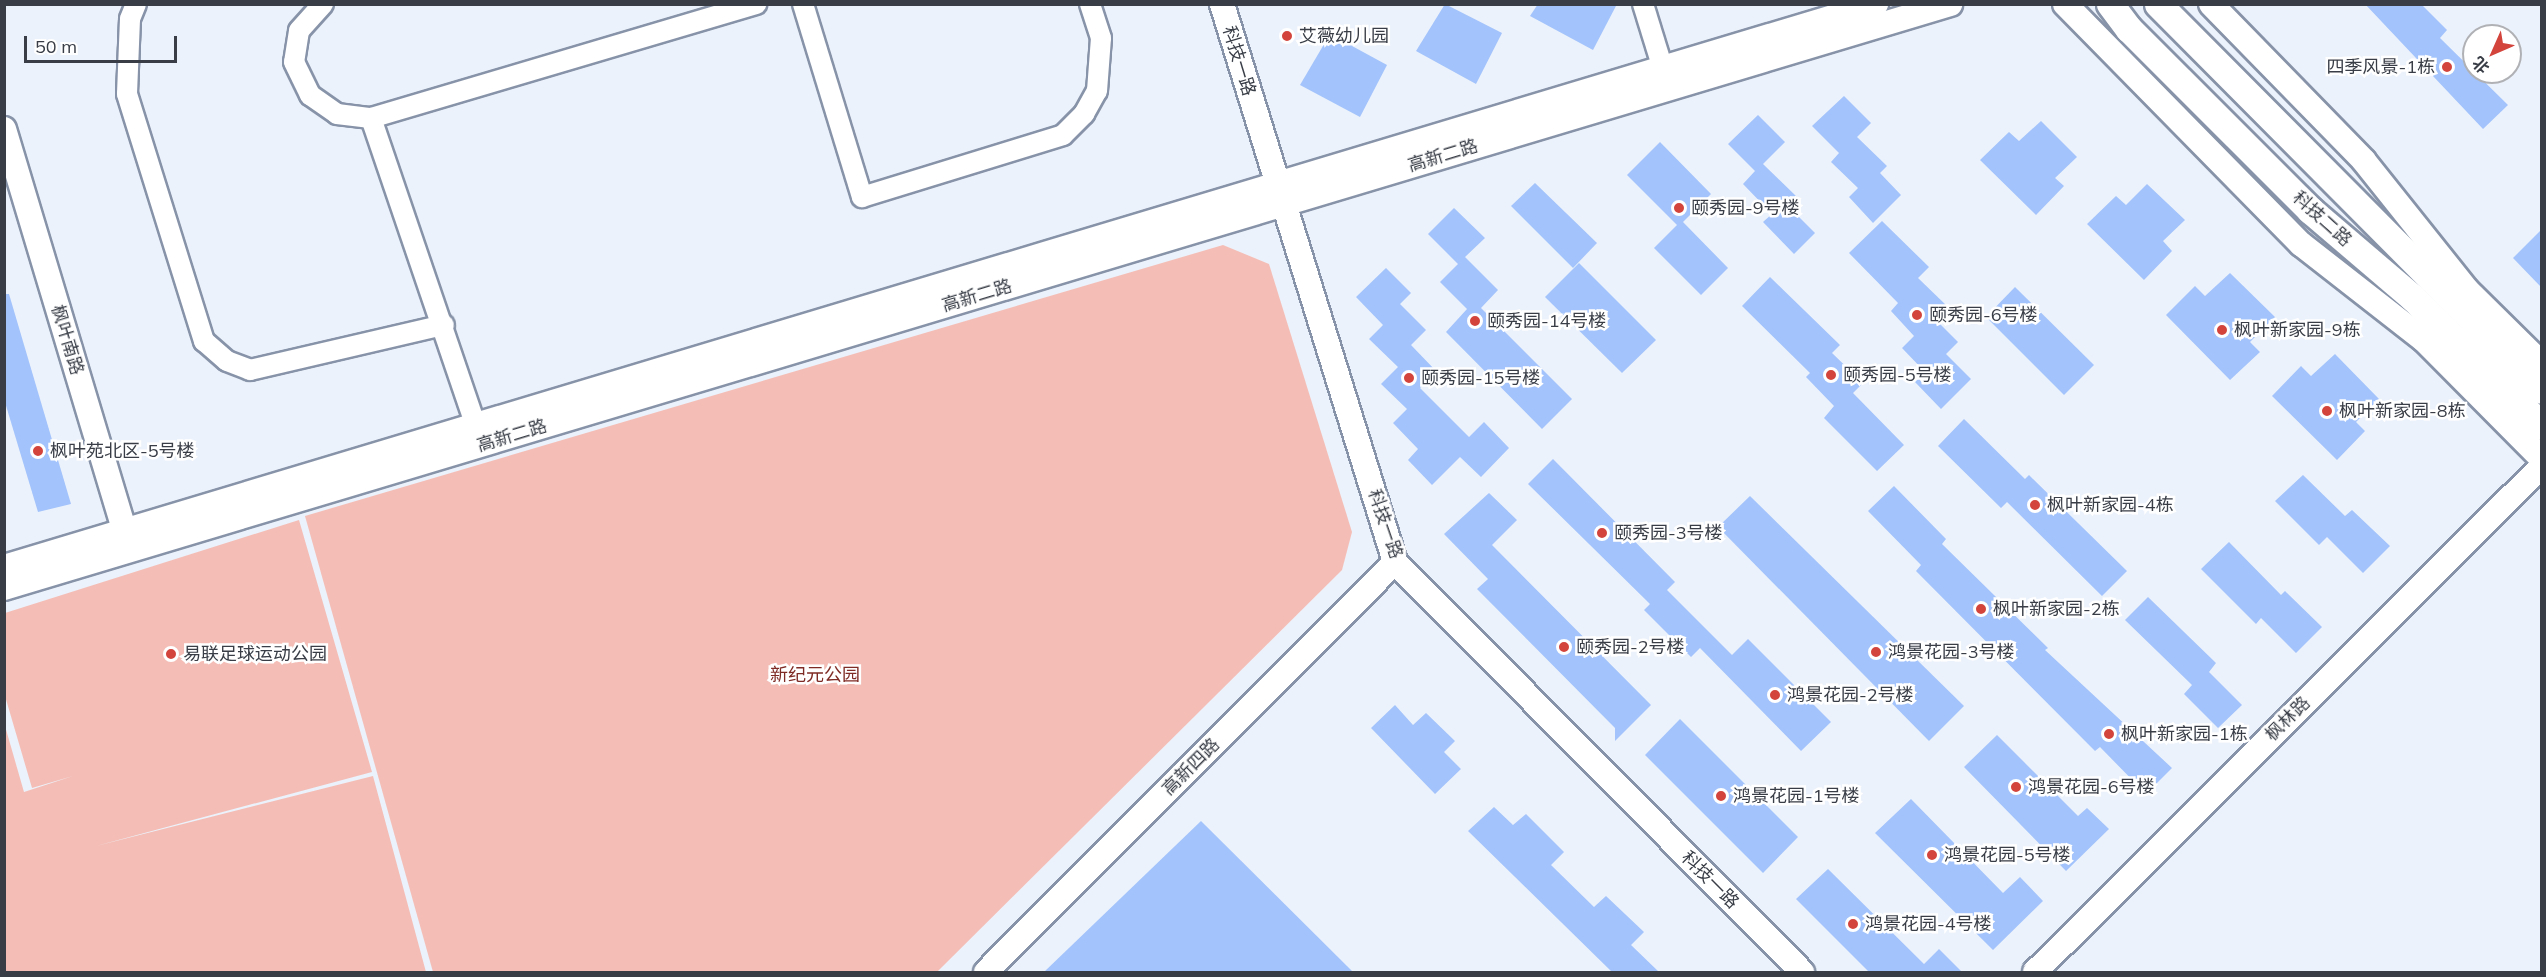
<!DOCTYPE html>
<html>
<head>
<meta charset="utf-8">
<style>
  body { margin:0 }
  #map { position:relative; width:2546px; height:977px; overflow:hidden; background:#ecf2fb; font-family:Mulish,"Noto Sans SC",sans-serif }
  div>[style] { position:absolute }
  .green>* { inset:0; background:#f4beb6 }
  .building>* { inset:0; background:#a2c3fb }
  .roads { filter:drop-shadow(2px 0 #8793a8) drop-shadow(-2px 0 #8793a8) drop-shadow(0 2px #8793a8) drop-shadow(0 -2px #8793a8) }
  .minor>* { height:20px; margin:-10px; padding:0 10px; transform-origin:10px; border-radius:10px; background:#fff }
  .tertiary>* { height:24px; margin:-12px; padding:0 12px; transform-origin:12px; border-radius:12px; background:#fff }
  .secondary>* { height:27px; margin:-13.5px; padding:0 13.5px; transform-origin:13.5px; border-radius:13.5px; background:#fff }
  .dots>* { width:16px; height:16px; translate:-50% -50%; box-sizing:border-box; border:3px solid #fff; border-radius:50% }
  span { translate:-50% -50%; white-space:nowrap; text-align:center; line-height:1.15; -webkit-text-stroke:5px #fff; paint-order:stroke }
  .poi-label { font-size:18px; color:#383d46 }
  .left { translate:0 -50%; text-align:left }
  .right { translate:-100% -50%; text-align:right }
  .street-label { font-size:18px; color:#383d46 }
  .park-label { font-size:18px; color:#7f2b25 }
  .frame { position:absolute; inset:0; border:6px solid #383d46; pointer-events:none }
  .north { position:absolute; left:2462px; top:24px; width:60px; height:60px; box-sizing:border-box; background:#fff; border:2px solid #afb1b5; border-radius:50%; rotate:225deg; font-size:16px; font-weight:700; line-height:24px; text-align:center; color:#383d46 }
  .north::after { content:''; display:block; margin:auto; width:21px; height:27px; background:#d2443c; clip-path:polygon(50% 0,100% 100%,50% 72%,0 100%) }
  .scale { position:absolute; left:24px; top:36px; width:153px; height:27px; box-sizing:border-box; border:3px solid #383d46; border-top:0; padding-left:8px; font-size:18px; line-height:21px; white-space:nowrap; color:#383d46; -webkit-text-stroke:4px #fff; paint-order:stroke }
</style>
</head>
<body>
<div id="map">
  <div class="green">
    <i style="clip-path:polygon(1223px 245px,1269px 264px,1352px 532px,1342px 570px,937px 972px,433px 972px,305px 516px)"></i>
    <i style="clip-path:polygon(299px 520px,372px 772px,96px 846px,373px 776px,426px 972px,5px 972px,5px 726px,24px 792px,73px 776px,32px 788px,5px 696px,5px 613px)"></i>
  </div>
  <div class="building">
    <i style="clip-path:polygon(1445px 4px,1502px 33px,1476px 84px,1416px 51px)"></i>
    <i style="clip-path:polygon(1538px 4px,1617px 4px,1593px 50px,1530px 16px)"></i>
    <i style="clip-path:polygon(2365px 4px,2421px 4px,2447px 30px,2440px 38px,2508px 105px,2483px 129px)"></i>
    <i style="clip-path:polygon(1330px 34px,1387px 65px,1360px 117px,1300px 85px)"></i>
    <i style="clip-path:polygon(1844px 96px,1871px 123px,1857px 137px,1887px 166px,1880px 173px,1901px 195px,1873px 223px,1849px 197px,1858px 188px,1831px 162px,1839px 153px,1812px 126px)"></i>
    <i style="clip-path:polygon(1758px 115px,1785px 142px,1763px 164px,1797px 197px,1788px 206px,1815px 233px,1794px 254px,1763px 222px,1772px 214px,1743px 184px,1755px 171px,1728px 144px)"></i>
    <i style="clip-path:polygon(2041px 121px,2077px 157px,2055px 178px,2064px 186px,2036px 215px,1980px 160px,2009px 132px,2019px 141px)"></i>
    <i style="clip-path:polygon(1660px 142px,1711px 194px,1683px 222px,1728px 268px,1701px 295px,1654px 248px,1677px 225px,1627px 175px)"></i>
    <i style="clip-path:polygon(1535px 183px,1597px 243px,1573px 268px,1511px 206px)"></i>
    <i style="clip-path:polygon(2147px 184px,2185px 220px,2163px 241px,2172px 251px,2144px 280px,2087px 224px,2116px 196px,2126px 205px)"></i>
    <i style="clip-path:polygon(1454px 208px,1485px 238px,1465px 257px,1498px 290px,1481px 308px,1572px 399px,1542px 429px,1446px 332px,1467px 309px,1440px 282px,1458px 264px,1428px 234px)"></i>
    <i style="clip-path:polygon(1882px 221px,1929px 267px,1918px 278px,1947px 306px,1935px 319px,1958px 342px,1946px 354px,1971px 379px,1941px 409px,1915px 382px,1925px 372px,1902px 348px,1914px 336px,1891px 311px,1898px 303px,1849px 253px)"></i>
    <i style="clip-path:polygon(2541px 230px,2541px 287px,2513px 258px)"></i>
    <i style="clip-path:polygon(1579px 263px,1656px 340px,1622px 373px,1545px 297px)"></i>
    <i style="clip-path:polygon(1386px 268px,1411px 293px,1400px 304px,1426px 330px,1411px 345px,1437px 372px,1420px 388px,1469px 437px,1484px 422px,1509px 448px,1481px 477px,1460px 457px,1432px 485px,1408px 460px,1418px 449px,1393px 423px,1407px 409px,1381px 384px,1398px 367px,1369px 339px,1383px 325px,1356px 297px)"></i>
    <i style="clip-path:polygon(2230px 273px,2275px 317px,2250px 342px,2260px 352px,2230px 380px,2166px 315px,2195px 286px,2205px 296px)"></i>
    <i style="clip-path:polygon(1770px 277px,1840px 345px,1832px 353px,1863px 383px,1853px 393px,1904px 445px,1877px 471px,1824px 418px,1834px 406px,1806px 377px,1810px 373px,1742px 306px)"></i>
    <i style="clip-path:polygon(2015px 287px,2094px 365px,2064px 395px,1986px 317px)"></i>
    <i style="clip-path:polygon(4px 294px,9px 294px,71px 504px,38px 512px,4px 399px)"></i>
    <i style="clip-path:polygon(2335px 354px,2379px 399px,2356px 422px,2365px 431px,2337px 460px,2272px 396px,2301px 366px,2311px 376px)"></i>
    <i style="clip-path:polygon(1964px 419px,2025px 479px,2029px 475px,2127px 571px,2102px 596px,2007px 502px,2001px 508px,1938px 446px)"></i>
    <i style="clip-path:polygon(1553px 459px,1675px 582px,1667px 590px,1732px 655px,1748px 639px,1831px 722px,1801px 751px,1700px 648px,1691px 657px,1644px 610px,1650px 604px,1528px 484px)"></i>
    <i style="clip-path:polygon(2303px 475px,2345px 516px,2352px 510px,2390px 546px,2363px 573px,2327px 537px,2319px 545px,2275px 501px)"></i>
    <i style="clip-path:polygon(1894px 486px,1946px 539px,1942px 544px,2048px 648px,2045px 650px,2172px 768px,2146px 794px,2100px 747px,2095px 751px,1916px 571px,1921px 565px,1868px 511px)"></i>
    <i style="clip-path:polygon(1489px 493px,1517px 520px,1492px 545px,1651px 705px,1615px 741px,1615px 728px,1477px 589px,1488px 579px,1444px 534px)"></i>
    <i style="clip-path:polygon(1750px 496px,1964px 706px,1929px 741px,1718px 527px)"></i>
    <i style="clip-path:polygon(2229px 542px,2281px 595px,2285px 591px,2322px 627px,2296px 653px,2261px 618px,2256px 624px,2201px 569px)"></i>
    <i style="clip-path:polygon(2148px 597px,2216px 663px,2209px 672px,2242px 705px,2218px 728px,2184px 694px,2192px 685px,2125px 620px)"></i>
    <i style="clip-path:polygon(1395px 705px,1413px 725px,1426px 713px,1455px 741px,1444px 752px,1461px 769px,1435px 794px,1371px 728px)"></i>
    <i style="clip-path:polygon(1680px 719px,1798px 837px,1763px 873px,1645px 755px)"></i>
    <i style="clip-path:polygon(1997px 735px,2078px 816px,2087px 808px,2109px 829px,2066px 871px,1964px 767px)"></i>
    <i style="clip-path:polygon(1911px 799px,2003px 893px,2020px 877px,2043px 901px,1993px 950px,1875px 833px)"></i>
    <i style="clip-path:polygon(1494px 807px,1513px 825px,1526px 814px,1564px 852px,1551px 865px,1594px 907px,1606px 896px,1644px 932px,1631px 945px,1659px 972px,1612px 972px,1468px 831px)"></i>
    <i style="clip-path:polygon(1201px 821px,1353px 972px,1044px 972px)"></i>
    <i style="clip-path:polygon(1828px 869px,1924px 964px,1939px 949px,1962px 972px,1869px 972px,1796px 899px)"></i>
  </div>
  <div class="roads">
    <div class="minor">
      <i style="left:136px;top:4px;width:16px;rotate:112deg"></i>
      <i style="left:130px;top:19px;width:75px;rotate:92.3deg"></i>
      <i style="left:127px;top:94px;width:259px;rotate:72.7deg"></i>
      <i style="left:204px;top:341px;width:30px;rotate:41deg"></i>
      <i style="left:227px;top:361px;width:25px;rotate:21deg"></i>
      <i style="left:250px;top:370px;width:199px;rotate:-13.1deg"></i>
      <i style="left:323px;top:4px;width:36px;rotate:132deg"></i>
      <i style="left:299px;top:31px;width:31px;rotate:99deg"></i>
      <i style="left:294px;top:62px;width:37px;rotate:64deg"></i>
      <i style="left:310px;top:95px;width:33px;rotate:35deg"></i>
      <i style="left:337px;top:114px;width:34px;rotate:7deg"></i>
      <i style="left:371px;top:118px;width:402px;rotate:-16.5deg"></i>
      <i style="left:803px;top:4px;width:202px;rotate:73deg"></i>
      <i style="left:862px;top:197px;width:210px;rotate:-17.1deg"></i>
      <i style="left:1063px;top:135px;width:30px;rotate:-45deg"></i>
      <i style="left:1084px;top:114px;width:26px;rotate:-61deg"></i>
      <i style="left:1097px;top:91px;width:53px;rotate:-85.7deg"></i>
      <i style="left:1101px;top:38px;width:36px;rotate:-108deg"></i>
      <i style="left:1643px;top:4px;width:82px;rotate:72.9deg"></i>
      <i style="left:371px;top:118px;width:325px;rotate:71.2deg"></i>
    </div>
    <div class="tertiary">
      <i style="left:1222px;top:4px;width:584px;rotate:72.77deg"></i>
      <i style="left:1395px;top:562px;width:578px;rotate:45.21deg"></i>
      <i style="left:2065px;top:4px;width:337px;rotate:45.5deg"></i>
      <i style="left:2301px;top:244px;width:156px;rotate:38deg"></i>
      <i style="left:2424px;top:340px;width:168px;rotate:45.2deg"></i>
      <i style="left:2211px;top:4px;width:219px;rotate:45.7deg"></i>
      <i style="left:2364px;top:161px;width:165px;rotate:51.4deg"></i>
      <i style="left:2467px;top:290px;width:105px;rotate:44.6deg"></i>
      <i style="left:4px;top:129px;width:438px;rotate:73.3deg"></i>
      <i style="left:4px;top:567px;width:1955px;rotate:-16.74deg"></i>
      <i style="left:4px;top:588px;width:2032px;rotate:-16.7deg"></i>
      <i style="left:986px;top:972px;width:579px;rotate:-45.07deg"></i>
      <i style="left:2035px;top:972px;width:716px;rotate:-44.94deg"></i>
    </div>
    <div class="secondary">
      <i style="left:2110px;top:4px;width:31px;rotate:53deg"></i>
      <i style="left:2129px;top:29px;width:256px;rotate:45deg"></i>
      <i style="left:2310px;top:210px;width:134px;rotate:40.5deg"></i>
      <i style="left:2412px;top:297px;width:183px;rotate:44.8deg"></i>
      <i style="left:2158px;top:4px;width:544px;rotate:45.15deg"></i>
    </div>
  </div>
  <div class="dots">
    <i style="left:1287px;top:36px;background:#d2443c"></i>
    <i style="left:2447px;top:67px;background:#d2443c"></i>
    <i style="left:1679px;top:208px;background:#d2443c"></i>
    <i style="left:1917px;top:315px;background:#d2443c"></i>
    <i style="left:1475px;top:321px;background:#d2443c"></i>
    <i style="left:2222px;top:330px;background:#d2443c"></i>
    <i style="left:1831px;top:375px;background:#d2443c"></i>
    <i style="left:1409px;top:378px;background:#d2443c"></i>
    <i style="left:2327px;top:411px;background:#d2443c"></i>
    <i style="left:38px;top:451px;background:#d2443c"></i>
    <i style="left:2035px;top:505px;background:#d2443c"></i>
    <i style="left:1602px;top:533px;background:#d2443c"></i>
    <i style="left:1981px;top:609px;background:#d2443c"></i>
    <i style="left:1564px;top:647px;background:#d2443c"></i>
    <i style="left:1876px;top:652px;background:#d2443c"></i>
    <i style="left:171px;top:654px;background:#d2443c"></i>
    <i style="left:1775px;top:695px;background:#d2443c"></i>
    <i style="left:2109px;top:734px;background:#d2443c"></i>
    <i style="left:2016px;top:787px;background:#d2443c"></i>
    <i style="left:1721px;top:796px;background:#d2443c"></i>
    <i style="left:1932px;top:855px;background:#d2443c"></i>
    <i style="left:1853px;top:924px;background:#d2443c"></i>
  </div>
  <div class="poi-label">
    <span class="left" style="left:1299px;top:36px">艾薇幼儿园</span>
    <span class="right" style="left:2435px;top:67px">四季风景-1栋</span>
    <span class="left" style="left:1691px;top:208px">颐秀园-9号楼</span>
    <span class="left" style="left:1929px;top:315px">颐秀园-6号楼</span>
    <span class="left" style="left:1487px;top:321px">颐秀园-14号楼</span>
    <span class="left" style="left:2234px;top:330px">枫叶新家园-9栋</span>
    <span class="left" style="left:1843px;top:375px">颐秀园-5号楼</span>
    <span class="left" style="left:1421px;top:378px">颐秀园-15号楼</span>
    <span class="left" style="left:2339px;top:411px">枫叶新家园-8栋</span>
    <span class="left" style="left:50px;top:451px">枫叶苑北区-5号楼</span>
    <span class="left" style="left:2047px;top:505px">枫叶新家园-4栋</span>
    <span class="left" style="left:1614px;top:533px">颐秀园-3号楼</span>
    <span class="left" style="left:1993px;top:609px">枫叶新家园-2栋</span>
    <span class="left" style="left:1576px;top:647px">颐秀园-2号楼</span>
    <span class="left" style="left:1888px;top:652px">鸿景花园-3号楼</span>
    <span class="left" style="left:183px;top:654px">易联足球运动公园</span>
    <span class="left" style="left:1787px;top:695px">鸿景花园-2号楼</span>
    <span class="left" style="left:2121px;top:734px">枫叶新家园-1栋</span>
    <span class="left" style="left:2028px;top:787px">鸿景花园-6号楼</span>
    <span class="left" style="left:1733px;top:796px">鸿景花园-1号楼</span>
    <span class="left" style="left:1944px;top:855px">鸿景花园-5号楼</span>
    <span class="left" style="left:1865px;top:924px">鸿景花园-4号楼</span>
  </div>
  <div class="street-label">
    <span style="left:1239px;top:61px;rotate:73deg">科技一路</span>
    <span style="left:1443px;top:156px;rotate:-17deg">高新二路</span>
    <span style="left:2322px;top:219px;rotate:42deg">科技二路</span>
    <span style="left:977px;top:296px;rotate:-17deg">高新二路</span>
    <span style="left:67px;top:340px;rotate:73deg">枫叶南路</span>
    <span style="left:512px;top:436px;rotate:-17deg">高新二路</span>
    <span style="left:1385px;top:524px;rotate:71deg">科技一路</span>
    <span style="left:2288px;top:719px;rotate:-45deg">枫林路</span>
    <span style="left:1191px;top:767px;rotate:-45deg">高新四路</span>
    <span style="left:1710px;top:880px;rotate:45deg">科技一路</span>
  </div>
  <div class="park-label">
    <span style="left:815px;top:675px">新纪元公园</span>
  </div>
  <div class="frame"></div>
  <div class="north">北</div>
  <div class="scale">50 m</div>
</div>
</body>
</html>
